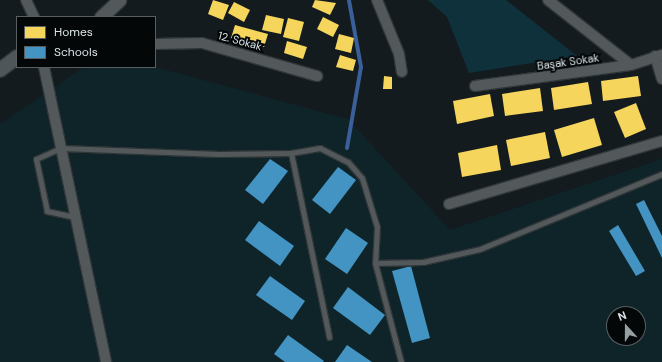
<!DOCTYPE html>
<html>
<head>
<meta charset="utf-8">
<style>
  body { margin:0 }
  #map { position:relative; width:662px; height:362px; overflow:hidden; background:#131b1e; font-family:"DM Sans",sans-serif }
  div>[style] { position:absolute }
  .built>* { inset:0; background:#0e2429 }
  .green>* { inset:0; background:#0e313b }
  .homes>* { inset:0; background:#f6d55c }
  .schools>* { inset:0; background:#4393c3 }
  .stream>* { height:4px; margin:-2px; padding:0 2px; transform-origin:2px; border-radius:2px; background:#3b5f9b }
  .roads { filter:drop-shadow(1px 0 #303538) drop-shadow(-1px 0 #303538) drop-shadow(0 1px #303538) drop-shadow(0 -1px #303538) }
  .service>* { height:5px; margin:-2.5px; padding:0 2.5px; transform-origin:2.5px; border-radius:2.5px; background:#53595b }
  .minor>* { height:10px; margin:-5px; padding:0 5px; transform-origin:5px; border-radius:5px; background:#53595b }
  .tertiary>* { height:13px; margin:-6.5px; padding:0 6.5px; transform-origin:6.5px; border-radius:6.5px; background:#53595b }
  .secondary>* { height:14px; margin:-7px; padding:0 7px; transform-origin:7px; border-radius:7px; background:#4e565a }
  span { translate:-50% -50%; white-space:nowrap; text-align:center; line-height:1.15; -webkit-text-stroke:4px #030708; paint-order:stroke }
  .street-label { font-size:11px; color:#dbe4e7 }
  .legend { position:absolute; left:16px; top:16px; width:140px; height:52px; box-sizing:border-box; background:#030708; border:1px solid #595f61; margin:0; padding:5px 7px; list-style:none; font-size:12px; color:#dbe4e7 }
  .legend li { display:flex; align-items:center; gap:8px; height:20px }
  .legend b { width:20px; border:1px solid #595f61 }
  .north { position:absolute; left:606px; top:306px; width:40px; height:40px; box-sizing:border-box; background:#030708; border:1px solid #595f61; border-radius:50%; rotate:339deg; font-size:11px; font-weight:700; line-height:16px; text-align:center; color:#dbe4e7 }
  .north::after { content:''; display:block; margin:auto; width:14px; height:18px; background:#959ea1; clip-path:polygon(50% 0,100% 100%,50% 72%,0 100%) }
</style>
</head>
<body>
<div id="map">
  <div class="built">
    <i style="clip-path:polygon(evenodd,84px 67px,155px 67px,348px 119px,450px 230px,662px 159px,662px 362px,0 362px,0 124px,84px 67px,614px 314px,638px 314px,638px 338px,614px 338px,614px 314px)"></i>
  </div>
  <div class="green">
    <i style="clip-path:polygon(428px 0,506px 0,577px 56px,469px 73px,447px 17px)"></i>
  </div>
  <div class="homes">
    <i style="clip-path:polygon(213px 0,229px 5px,223px 20px,208px 14px)"></i>
    <i style="clip-path:polygon(315px 0,336px 3px,330px 15px,312px 7px)"></i>
    <i style="clip-path:polygon(234px 2px,250px 10px,244px 22px,228px 13px)"></i>
    <i style="clip-path:polygon(266px 15px,284px 19px,281px 34px,262px 30px)"></i>
    <i style="clip-path:polygon(323px 17px,339px 25px,333px 37px,317px 29px)"></i>
    <i style="clip-path:polygon(288px 18px,304px 22px,299px 41px,283px 37px)"></i>
    <i style="clip-path:polygon(235px 25px,268px 34px,264px 47px,231px 38px)"></i>
    <i style="clip-path:polygon(339px 34px,354px 38px,351px 53px,335px 49px)"></i>
    <i style="clip-path:polygon(287px 41px,307px 47px,303px 59px,284px 53px)"></i>
    <i style="clip-path:polygon(340px 55px,356px 60px,353px 71px,336px 67px)"></i>
    <i style="clip-path:polygon(384px 76px,392px 77px,392px 89px,383px 89px)"></i>
    <i style="clip-path:polygon(638px 76px,641px 96px,603px 101px,601px 81px)"></i>
    <i style="clip-path:polygon(588px 82px,592px 104px,554px 110px,551px 88px)"></i>
    <i style="clip-path:polygon(540px 88px,543px 111px,505px 116px,502px 94px)"></i>
    <i style="clip-path:polygon(490px 94px,494px 116px,457px 124px,453px 101px)"></i>
    <i style="clip-path:polygon(636px 103px,646px 129px,625px 138px,614px 112px)"></i>
    <i style="clip-path:polygon(594px 118px,602px 145px,562px 157px,554px 130px)"></i>
    <i style="clip-path:polygon(545px 132px,550px 158px,511px 166px,506px 140px)"></i>
    <i style="clip-path:polygon(497px 145px,501px 170px,462px 177px,458px 153px)"></i>
  </div>
  <div class="schools">
    <i style="clip-path:polygon(270px 159px,288px 171px,263px 204px,245px 190px)"></i>
    <i style="clip-path:polygon(338px 167px,356px 180px,330px 214px,312px 200px)"></i>
    <i style="clip-path:polygon(644px 200px,662px 236px,662px 258px,636px 204px)"></i>
    <i style="clip-path:polygon(259px 221px,294px 246px,280px 266px,245px 240px)"></i>
    <i style="clip-path:polygon(618px 225px,645px 271px,636px 276px,609px 231px)"></i>
    <i style="clip-path:polygon(346px 228px,368px 243px,347px 274px,325px 259px)"></i>
    <i style="clip-path:polygon(411px 266px,430px 338px,412px 343px,392px 271px)"></i>
    <i style="clip-path:polygon(270px 276px,305px 301px,292px 320px,256px 295px)"></i>
    <i style="clip-path:polygon(348px 287px,385px 315px,370px 335px,333px 308px)"></i>
    <i style="clip-path:polygon(288px 335px,324px 361px,323px 362px,285px 362px,274px 354px)"></i>
    <i style="clip-path:polygon(347px 345px,372px 362px,335px 362px)"></i>
  </div>
  <div class="stream">
    <i style="left:347px;top:148px;width:82px;rotate:-80.2deg"></i>
    <i style="left:361px;top:67px;width:68px;rotate:-100.2deg"></i>
  </div>
  <div class="roads">
    <div class="service">
      <i style="left:291px;top:153px;width:188px;rotate:78.3deg"></i>
      <i style="left:75px;top:217px;width:29px;rotate:-168deg"></i>
      <i style="left:47px;top:211px;width:53px;rotate:-101.9deg"></i>
      <i style="left:36px;top:159px;width:27px;rotate:-24deg"></i>
      <i style="left:61px;top:148px;width:158px;rotate:2.2deg"></i>
      <i style="left:219px;top:154px;width:72px;rotate:-0.8deg"></i>
      <i style="left:291px;top:153px;width:29px;rotate:-10deg"></i>
      <i style="left:320px;top:148px;width:31px;rotate:27deg"></i>
      <i style="left:348px;top:162px;width:21px;rotate:49deg"></i>
      <i style="left:362px;top:178px;width:51px;rotate:73deg"></i>
      <i style="left:377px;top:227px;width:36px;rotate:93deg"></i>
      <i style="left:375px;top:263px;width:48px;rotate:-1.2deg"></i>
      <i style="left:423px;top:262px;width:58px;rotate:-12.8deg"></i>
      <i style="left:480px;top:249px;width:197px;rotate:-22.4deg"></i>
      <i style="left:375px;top:263px;width:102px;rotate:75.3deg"></i>
    </div>
    <div class="minor">
      <i style="left:26px;top:0;width:19px;rotate:65deg"></i>
      <i style="left:377px;top:0;width:58px;rotate:67.8deg"></i>
      <i style="left:399px;top:54px;width:18px;rotate:81deg"></i>
      <i style="left:548px;top:0;width:105px;rotate:38.1deg"></i>
      <i style="left:155px;top:44px;width:47px;rotate:-1.2deg"></i>
      <i style="left:202px;top:43px;width:120px;rotate:16deg"></i>
      <i style="left:655px;top:56px;width:24px;rotate:73deg"></i>
      <i style="left:44px;top:67px;width:301px;rotate:78.1deg"></i>
      <i style="left:475px;top:86px;width:157px;rotate:-7.7deg"></i>
      <i style="left:631px;top:65px;width:33px;rotate:-18deg"></i>
      <i style="left:449px;top:204px;width:222px;rotate:-16.5deg"></i>
    </div>
    <div class="tertiary">
      <i style="left:101px;top:17px;width:25px;rotate:-43deg"></i>
    </div>
    <div class="secondary">
      <i style="left:0;top:70px;width:21px;rotate:-37deg"></i>
    </div>
  </div>
  <div class="street-label">
    <span style="left:240px;top:41px;rotate:15deg">12. Sokak</span>
    <span style="left:568px;top:62px;rotate:-8deg">Başak Sokak</span>
  </div>
  <ul class="legend">
  <li><b style="height:11px;background:#f6d55c"></b>Homes</li>
  <li><b style="height:11px;background:#4393c3"></b>Schools</li>
  </ul>
  <div class="north">N</div>
</div>
</body>
</html>
